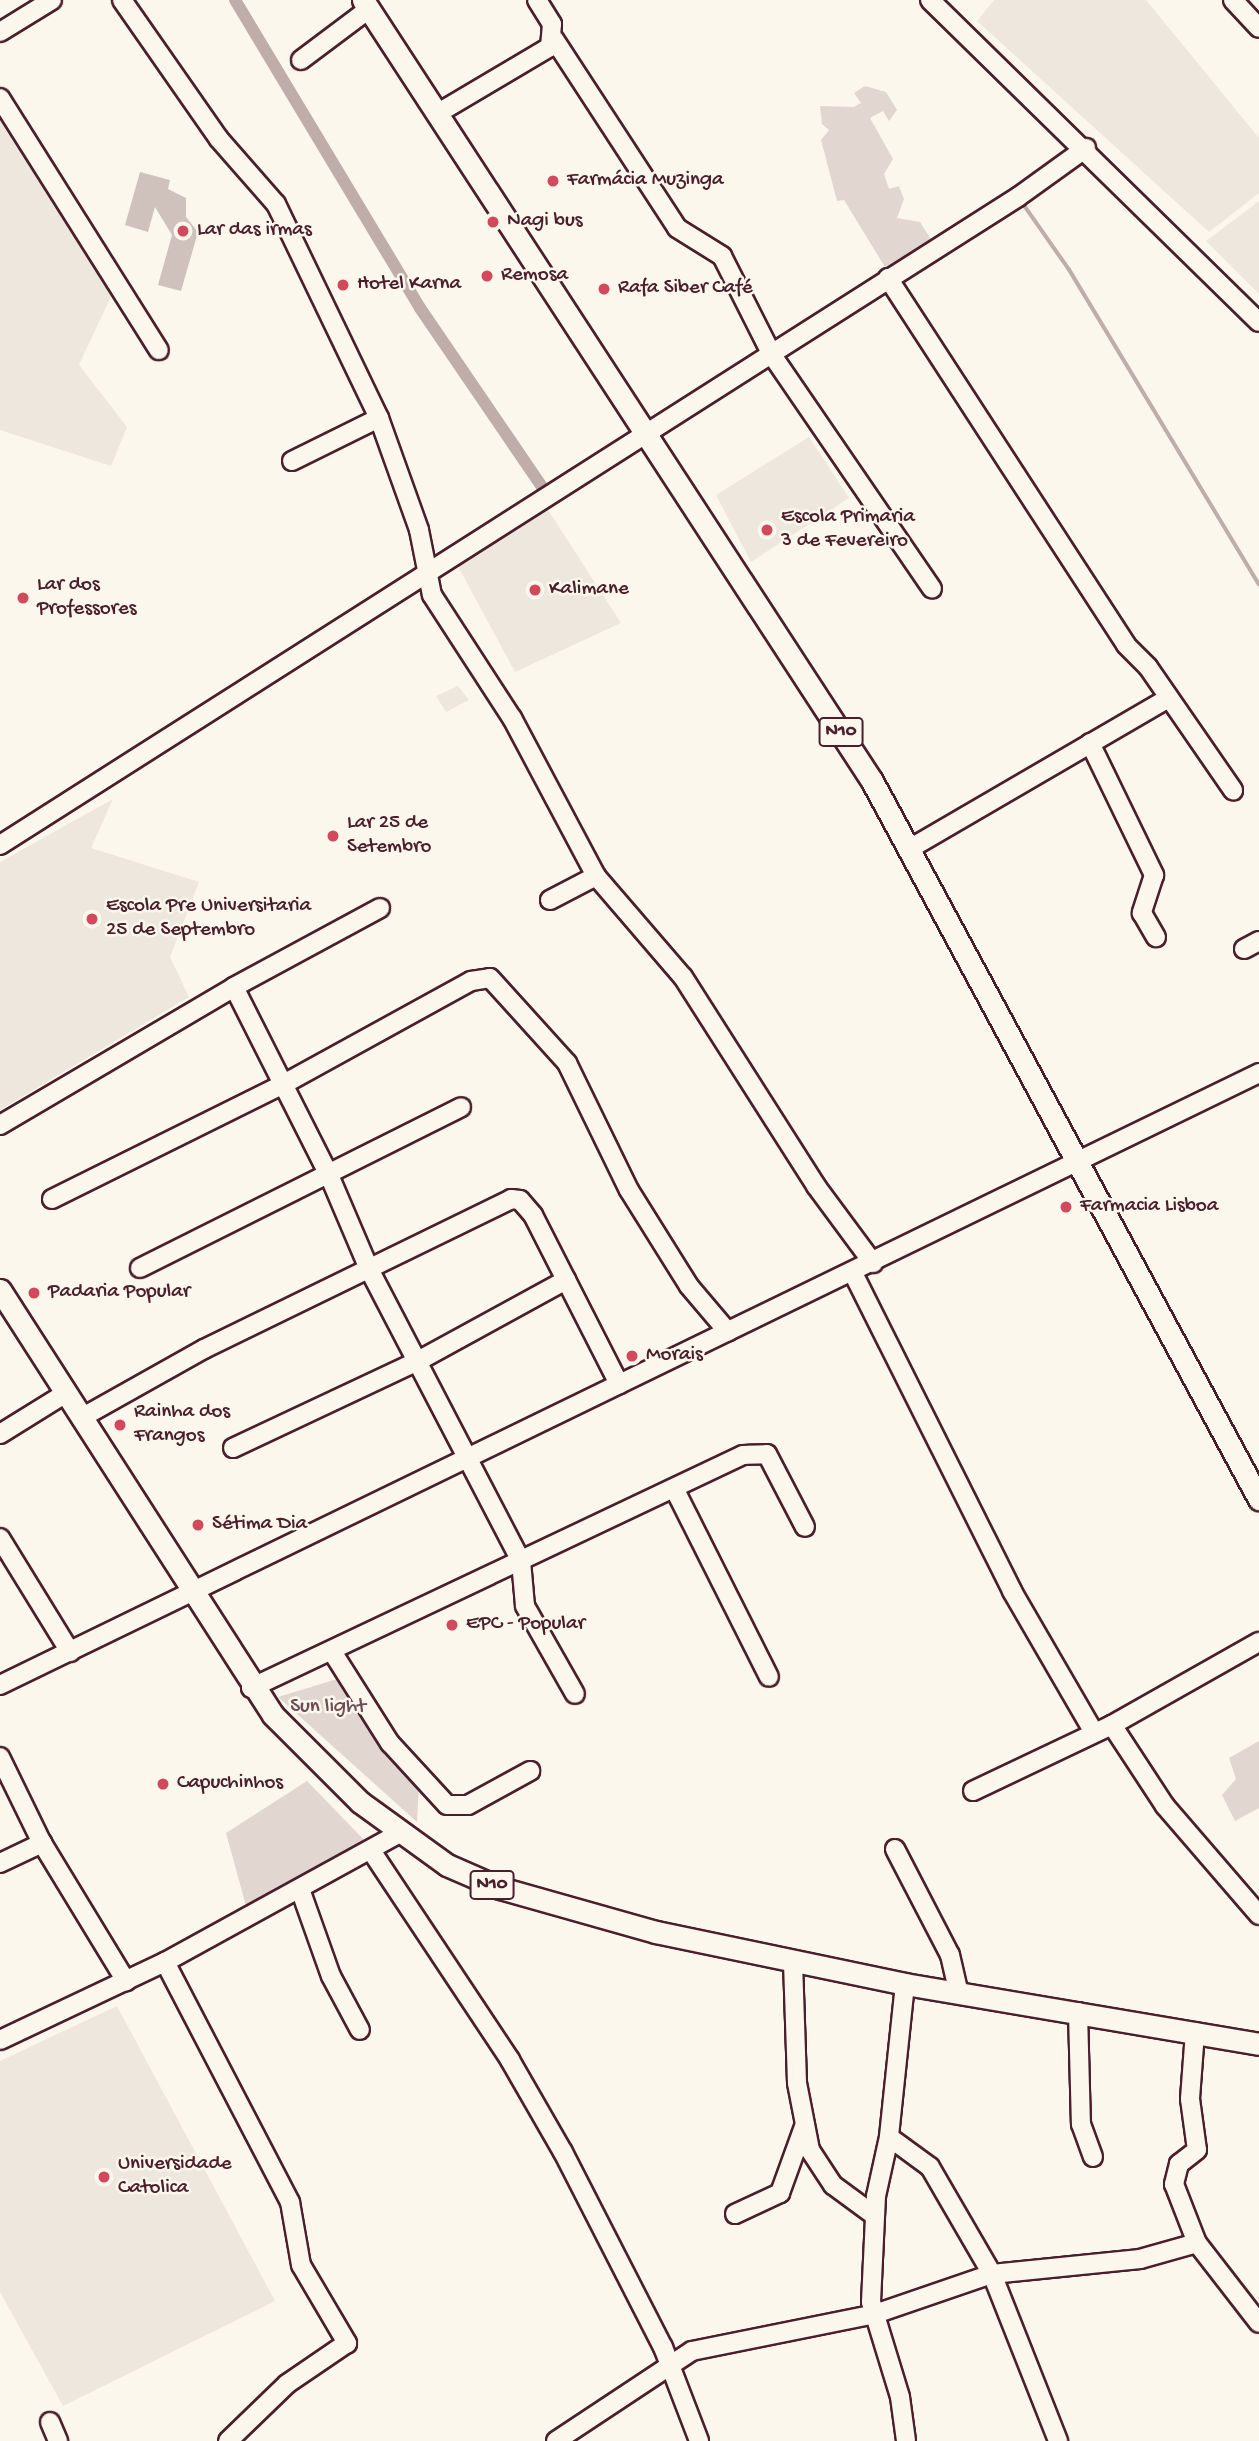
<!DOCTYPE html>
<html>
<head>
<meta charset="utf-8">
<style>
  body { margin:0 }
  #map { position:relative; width:1259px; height:2441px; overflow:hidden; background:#fbf7ec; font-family:"Gochi Hand",sans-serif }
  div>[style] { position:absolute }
  .built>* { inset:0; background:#eee7de }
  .green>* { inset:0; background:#e2d7d0 }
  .stream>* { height:3.5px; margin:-1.75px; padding:0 1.75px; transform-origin:1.75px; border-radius:1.75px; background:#bfadaa }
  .canal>* { height:12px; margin:-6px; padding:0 6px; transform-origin:6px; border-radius:6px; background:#bfadaa }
  .building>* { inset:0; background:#cfc2bc }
  .roads { filter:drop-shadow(2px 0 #4a1f2b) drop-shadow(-2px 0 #4a1f2b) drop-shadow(0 2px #4a1f2b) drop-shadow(0 -2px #4a1f2b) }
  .minor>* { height:18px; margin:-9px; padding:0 9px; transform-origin:9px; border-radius:9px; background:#fbf7ec }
  .major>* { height:21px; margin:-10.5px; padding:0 10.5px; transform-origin:10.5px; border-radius:10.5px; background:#fbf7ec }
  .dots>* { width:19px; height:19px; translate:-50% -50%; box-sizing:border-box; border:4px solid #fbf7ec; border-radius:50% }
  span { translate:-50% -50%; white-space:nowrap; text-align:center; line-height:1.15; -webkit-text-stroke:5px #fbf7ec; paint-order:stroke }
  .shield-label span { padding:2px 5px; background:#fbf7ec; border:2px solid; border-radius:5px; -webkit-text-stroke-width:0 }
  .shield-label { font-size:19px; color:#4a1f2b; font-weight:700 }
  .poi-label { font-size:21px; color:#4a1f2b }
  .left { translate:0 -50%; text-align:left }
  .park-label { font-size:21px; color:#704d54 }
</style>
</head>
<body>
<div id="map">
  <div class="built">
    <i style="clip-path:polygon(994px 0,1146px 0,1259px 138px,1259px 193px,1209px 232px,977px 21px)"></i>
    <i style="clip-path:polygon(0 114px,114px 290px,79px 365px,127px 427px,111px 466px,0 430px)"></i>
    <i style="clip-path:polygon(1259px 201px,1259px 294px,1206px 241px)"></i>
    <i style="clip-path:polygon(809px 437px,849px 498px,751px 562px,716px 495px)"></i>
    <i style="clip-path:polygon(548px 510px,621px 623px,515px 672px,453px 557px)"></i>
    <i style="clip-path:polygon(458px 686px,469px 700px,446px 712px,436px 696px)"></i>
    <i style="clip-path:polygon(113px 799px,91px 848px,199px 882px,170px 957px,189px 997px,0 1110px,0 862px)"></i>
    <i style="clip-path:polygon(117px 2006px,275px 2301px,63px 2406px,0 2292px,0 2061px)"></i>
  </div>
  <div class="green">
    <i style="clip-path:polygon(865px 86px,886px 92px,897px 110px,889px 121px,883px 111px,870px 118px,893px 159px,884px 174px,889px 189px,899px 186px,904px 199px,897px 218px,920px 222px,932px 241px,888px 272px,844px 200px,837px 201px,821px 140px,829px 130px,822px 124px,820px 106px,854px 107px,861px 103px,854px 93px)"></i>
    <i style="clip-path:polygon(337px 1679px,419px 1787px,417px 1822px,278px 1697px)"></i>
    <i style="clip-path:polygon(1259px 1741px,1259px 1808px,1235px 1821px,1222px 1795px,1236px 1779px,1229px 1758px)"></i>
    <i style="clip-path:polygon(307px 1781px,366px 1842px,246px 1906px,226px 1833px)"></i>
  </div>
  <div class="stream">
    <i style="left:1022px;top:202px;width:82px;rotate:55deg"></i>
    <i style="left:1069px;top:269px;width:368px;rotate:58.9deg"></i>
  </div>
  <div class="canal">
    <i style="left:235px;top:0;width:359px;rotate:59deg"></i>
    <i style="left:420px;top:308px;width:229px;rotate:55.7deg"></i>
  </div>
  <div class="building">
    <i style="clip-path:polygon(140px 172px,170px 180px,168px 189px,186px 198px,186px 217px,198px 232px,181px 291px,158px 285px,172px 235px,155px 207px,148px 232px,125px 225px)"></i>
  </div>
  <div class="roads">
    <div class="minor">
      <i style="left:122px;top:0;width:169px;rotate:55.1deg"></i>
      <i style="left:219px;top:139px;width:86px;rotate:48.8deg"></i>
      <i style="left:276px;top:204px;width:237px;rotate:64.3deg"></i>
      <i style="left:379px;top:418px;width:119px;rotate:70.3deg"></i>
      <i style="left:419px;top:530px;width:66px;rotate:78.7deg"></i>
      <i style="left:432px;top:595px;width:147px;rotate:57deg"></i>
      <i style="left:512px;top:718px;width:179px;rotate:62deg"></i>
      <i style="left:596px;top:876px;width:133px;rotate:49.3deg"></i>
      <i style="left:683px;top:977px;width:248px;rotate:57.5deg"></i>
      <i style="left:816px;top:1186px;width:96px;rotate:53.5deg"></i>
      <i style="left:930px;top:0;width:460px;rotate:44.4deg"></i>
      <i style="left:1233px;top:0;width:38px;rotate:47deg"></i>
      <i style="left:0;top:32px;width:61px;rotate:-31.6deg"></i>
      <i style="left:554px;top:39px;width:225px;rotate:56.9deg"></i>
      <i style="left:677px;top:228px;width:53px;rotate:31.9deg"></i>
      <i style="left:722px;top:256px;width:111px;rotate:63.2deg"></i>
      <i style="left:772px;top:355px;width:283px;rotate:55.6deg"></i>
      <i style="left:301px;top:60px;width:85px;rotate:-36.9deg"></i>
      <i style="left:0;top:98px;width:298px;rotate:57.8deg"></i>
      <i style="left:440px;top:112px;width:128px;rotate:-30.6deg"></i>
      <i style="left:550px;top:47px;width:23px;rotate:-85deg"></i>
      <i style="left:552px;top:24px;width:28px;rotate:-122deg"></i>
      <i style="left:888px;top:278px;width:437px;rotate:57deg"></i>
      <i style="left:1126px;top:645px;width:31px;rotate:45deg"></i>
      <i style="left:1148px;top:667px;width:150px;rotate:55.4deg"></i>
      <i style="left:292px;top:461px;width:97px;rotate:-26.3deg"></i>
      <i style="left:1090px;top:743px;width:147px;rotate:64.1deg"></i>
      <i style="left:1154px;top:875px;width:40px;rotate:108deg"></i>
      <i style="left:1142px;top:913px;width:28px;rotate:60deg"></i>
      <i style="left:0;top:845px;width:1207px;rotate:-32.48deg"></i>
      <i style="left:1018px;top:197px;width:84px;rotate:-35.8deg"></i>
      <i style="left:911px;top:848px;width:298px;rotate:-30.2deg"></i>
      <i style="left:550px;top:900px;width:52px;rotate:-27.6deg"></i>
      <i style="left:1244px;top:949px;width:17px;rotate:-28deg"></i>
      <i style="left:234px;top:987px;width:166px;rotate:-28.4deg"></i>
      <i style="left:0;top:1125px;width:272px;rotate:-30.5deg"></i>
      <i style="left:234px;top:987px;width:211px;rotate:63.2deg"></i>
      <i style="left:329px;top:1175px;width:102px;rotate:66.9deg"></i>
      <i style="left:369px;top:1269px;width:329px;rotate:62.5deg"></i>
      <i style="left:521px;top:1561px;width:45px;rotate:84.9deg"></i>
      <i style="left:525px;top:1606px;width:101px;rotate:60.4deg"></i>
      <i style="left:52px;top:1199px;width:257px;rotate:-26.4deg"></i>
      <i style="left:282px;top:1085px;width:216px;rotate:-28.8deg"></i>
      <i style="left:471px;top:981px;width:19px;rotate:-9deg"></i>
      <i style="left:490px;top:978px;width:115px;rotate:47.8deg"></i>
      <i style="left:567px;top:1063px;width:141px;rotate:64deg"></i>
      <i style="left:629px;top:1190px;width:113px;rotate:58deg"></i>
      <i style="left:689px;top:1286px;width:60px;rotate:49.7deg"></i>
      <i style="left:140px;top:1268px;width:359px;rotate:-26.6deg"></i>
      <i style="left:853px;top:1273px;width:356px;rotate:63.4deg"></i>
      <i style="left:1012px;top:1591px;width:162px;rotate:59.9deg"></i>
      <i style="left:81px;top:1418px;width:141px;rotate:-29.3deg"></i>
      <i style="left:204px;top:1349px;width:342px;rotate:-26deg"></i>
      <i style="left:511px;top:1199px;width:9px;rotate:6deg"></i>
      <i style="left:520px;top:1200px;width:20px;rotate:49deg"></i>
      <i style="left:533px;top:1215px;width:190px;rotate:63deg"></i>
      <i style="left:0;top:1434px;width:78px;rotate:-31.8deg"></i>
      <i style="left:233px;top:1448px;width:204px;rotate:-25.2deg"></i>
      <i style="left:418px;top:1361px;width:169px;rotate:-28.7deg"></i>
      <i style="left:675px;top:1490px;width:209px;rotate:63.3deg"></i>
      <i style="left:0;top:1538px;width:134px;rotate:58.4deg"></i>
      <i style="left:333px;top:1653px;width:107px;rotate:57.7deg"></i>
      <i style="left:390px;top:1743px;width:84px;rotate:47.4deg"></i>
      <i style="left:447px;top:1805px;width:21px"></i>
      <i style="left:468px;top:1805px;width:71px;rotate:-28.7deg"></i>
      <i style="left:0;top:1685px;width:1400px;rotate:-25.92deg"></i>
      <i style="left:251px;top:1688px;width:544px;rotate:-25.34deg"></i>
      <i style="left:743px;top:1455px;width:24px;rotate:-2deg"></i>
      <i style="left:767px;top:1454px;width:82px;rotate:62.5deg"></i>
      <i style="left:1112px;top:1725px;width:97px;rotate:56.8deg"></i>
      <i style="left:1165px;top:1806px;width:144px;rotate:49.2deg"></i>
      <i style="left:0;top:1757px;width:96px;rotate:64deg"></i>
      <i style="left:42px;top:1843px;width:162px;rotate:58.7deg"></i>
      <i style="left:973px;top:1791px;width:154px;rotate:-25.4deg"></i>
      <i style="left:1112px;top:1725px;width:169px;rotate:-29.5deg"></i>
      <i style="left:895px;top:1849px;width:119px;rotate:62.6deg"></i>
      <i style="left:950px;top:1955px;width:39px;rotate:77deg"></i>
      <i style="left:372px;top:1852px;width:250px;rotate:56.4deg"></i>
      <i style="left:510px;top:2060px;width:106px;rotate:60.1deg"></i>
      <i style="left:563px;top:2152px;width:219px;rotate:62.9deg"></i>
      <i style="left:663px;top:2347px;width:101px;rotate:69deg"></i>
      <i style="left:0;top:1863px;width:47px;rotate:-25.5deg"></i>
      <i style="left:300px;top:1889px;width:92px;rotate:70.4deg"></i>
      <i style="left:331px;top:1976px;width:61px;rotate:61.8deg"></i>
      <i style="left:165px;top:1962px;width:271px;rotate:62.5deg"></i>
      <i style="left:290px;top:2202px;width:64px;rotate:80.1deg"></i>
      <i style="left:301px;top:2265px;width:91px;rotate:59.5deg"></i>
      <i style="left:347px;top:2343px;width:73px;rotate:145.7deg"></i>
      <i style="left:287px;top:2384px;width:82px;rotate:136deg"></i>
      <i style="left:793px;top:1962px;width:121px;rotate:88.1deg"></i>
      <i style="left:797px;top:2083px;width:68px;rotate:79deg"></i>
      <i style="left:810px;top:2150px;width:42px;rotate:56.7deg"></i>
      <i style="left:833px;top:2185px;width:52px;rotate:36.4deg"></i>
      <i style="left:905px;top:1984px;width:154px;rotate:96deg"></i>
      <i style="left:889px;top:2137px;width:60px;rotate:102.4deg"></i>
      <i style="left:876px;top:2196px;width:106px;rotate:92.7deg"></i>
      <i style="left:871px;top:2302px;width:99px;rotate:73deg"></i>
      <i style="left:900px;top:2397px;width:44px;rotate:82.2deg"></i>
      <i style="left:1078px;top:2012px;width:112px;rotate:88.5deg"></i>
      <i style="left:1081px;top:2124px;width:35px;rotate:70deg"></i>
      <i style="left:1195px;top:2032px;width:67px;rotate:94.3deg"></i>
      <i style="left:1190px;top:2099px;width:51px;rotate:82.2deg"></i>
      <i style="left:1197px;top:2150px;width:23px;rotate:142deg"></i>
      <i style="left:1179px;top:2164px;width:21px;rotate:104deg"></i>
      <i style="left:1174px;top:2184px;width:63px;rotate:68.7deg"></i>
      <i style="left:1197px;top:2243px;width:101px;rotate:52.2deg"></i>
      <i style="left:0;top:2040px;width:183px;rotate:-25.3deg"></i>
      <i style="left:165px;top:1962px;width:268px;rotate:-28.8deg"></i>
      <i style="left:889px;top:2137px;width:51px;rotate:36.2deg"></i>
      <i style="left:930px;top:2167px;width:124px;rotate:59.9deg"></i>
      <i style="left:992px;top:2274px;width:180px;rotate:68.4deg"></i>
      <i style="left:735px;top:2214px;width:50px;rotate:-25deg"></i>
      <i style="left:780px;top:2193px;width:73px;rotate:-70.1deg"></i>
      <i style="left:50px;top:2422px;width:21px;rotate:67deg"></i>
      <i style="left:556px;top:2441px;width:163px;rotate:-33.5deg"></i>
      <i style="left:692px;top:2351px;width:187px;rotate:-11.4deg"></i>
      <i style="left:875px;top:2314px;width:124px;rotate:-18.9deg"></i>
      <i style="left:992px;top:2274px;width:149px;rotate:-5.8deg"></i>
      <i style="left:1140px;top:2259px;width:59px;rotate:-15.7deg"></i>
    </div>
    <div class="major">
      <i style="left:363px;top:0;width:932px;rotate:56.91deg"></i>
      <i style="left:872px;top:781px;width:816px;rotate:61.68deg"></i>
      <i style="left:0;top:1290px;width:505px;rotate:57.29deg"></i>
      <i style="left:273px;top:1715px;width:123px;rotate:45deg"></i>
      <i style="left:360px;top:1802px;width:107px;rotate:35.9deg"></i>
      <i style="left:447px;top:1865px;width:58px;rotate:23.5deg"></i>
      <i style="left:500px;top:1888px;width:162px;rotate:15.8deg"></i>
      <i style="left:656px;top:1932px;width:254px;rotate:11.8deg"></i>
      <i style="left:905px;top:1984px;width:359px;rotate:9.6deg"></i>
    </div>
  </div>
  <div class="dots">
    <i style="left:553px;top:181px;background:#d1495b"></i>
    <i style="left:493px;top:222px;background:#d1495b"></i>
    <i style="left:183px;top:231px;background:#d1495b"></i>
    <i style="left:487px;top:276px;background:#d1495b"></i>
    <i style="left:343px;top:285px;background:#d1495b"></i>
    <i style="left:604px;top:289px;background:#d1495b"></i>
    <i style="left:767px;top:530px;background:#d1495b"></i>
    <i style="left:535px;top:590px;background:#d1495b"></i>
    <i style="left:23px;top:598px;background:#d1495b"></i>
    <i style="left:333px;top:836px;background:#d1495b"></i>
    <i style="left:92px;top:919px;background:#d1495b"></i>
    <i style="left:1066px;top:1207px;background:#d1495b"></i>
    <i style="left:34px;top:1293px;background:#d1495b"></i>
    <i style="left:632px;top:1356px;background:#d1495b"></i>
    <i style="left:120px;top:1425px;background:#d1495b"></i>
    <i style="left:198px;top:1525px;background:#d1495b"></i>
    <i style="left:452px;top:1625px;background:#d1495b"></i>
    <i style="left:163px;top:1784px;background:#d1495b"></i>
    <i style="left:104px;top:2177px;background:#d1495b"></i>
  </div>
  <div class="shield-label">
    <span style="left:841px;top:732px">N10</span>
    <span style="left:492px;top:1885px">N10</span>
  </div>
  <div class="poi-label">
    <span class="left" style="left:567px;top:181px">Farmácia Muzinga</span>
    <span class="left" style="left:507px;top:222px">Nagi bus</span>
    <span class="left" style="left:197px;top:231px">Lar das irmas</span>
    <span class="left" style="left:501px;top:276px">Remosa</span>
    <span class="left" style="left:357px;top:285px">Hotel Karna</span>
    <span class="left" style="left:618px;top:289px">Rafa Siber Café</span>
    <span class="left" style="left:781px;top:530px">Escola Primaria<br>3 de Fevereiro</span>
    <span class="left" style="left:37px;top:598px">Lar dos<br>Professores</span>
    <span class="left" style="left:549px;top:590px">Kalimane</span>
    <span class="left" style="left:347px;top:836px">Lar 25 de<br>Setembro</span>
    <span class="left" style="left:106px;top:919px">Escola Pre Universitaria<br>25 de Septembro</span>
    <span class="left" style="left:1080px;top:1207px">Farmacia Lisboa</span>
    <span class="left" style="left:48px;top:1293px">Padaria Popular</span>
    <span class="left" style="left:646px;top:1356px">Morais</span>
    <span class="left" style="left:134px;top:1425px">Rainha dos<br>Frangos</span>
    <span class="left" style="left:212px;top:1525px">Sétima Dia</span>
    <span class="left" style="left:466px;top:1625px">EPC - Popular</span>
    <span class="left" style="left:177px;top:1784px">Capuchinhos</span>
    <span class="left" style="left:118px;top:2177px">Universidade<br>Catolica</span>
  </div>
  <div class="park-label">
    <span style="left:328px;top:1708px">Sun light</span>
  </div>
</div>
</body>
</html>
